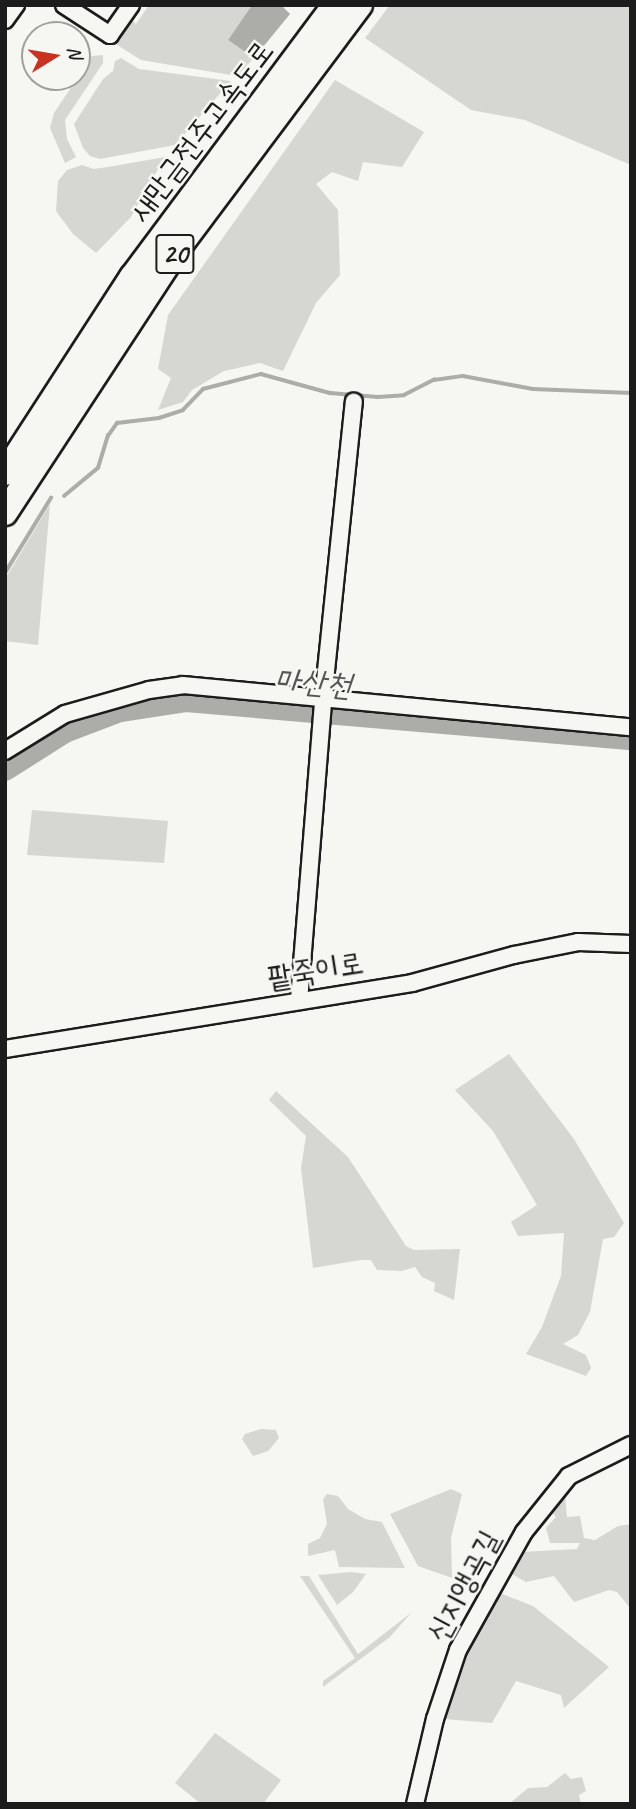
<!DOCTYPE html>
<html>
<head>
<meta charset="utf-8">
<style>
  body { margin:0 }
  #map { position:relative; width:636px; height:1809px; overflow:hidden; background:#f6f6f2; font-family:Caveat,"Poor Story",sans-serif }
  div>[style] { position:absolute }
  .green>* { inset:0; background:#d6d6d2 }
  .water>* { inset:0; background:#acaca9 }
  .stream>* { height:3.5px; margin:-1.75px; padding:0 1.75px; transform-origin:1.75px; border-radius:1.75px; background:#acaca9 }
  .river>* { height:19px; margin:-9.5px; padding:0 9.5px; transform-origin:9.5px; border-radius:9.5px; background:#acaca9 }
  .roads { filter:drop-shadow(2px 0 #1c1c1c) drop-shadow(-2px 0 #1c1c1c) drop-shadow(0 2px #1c1c1c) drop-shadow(0 -2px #1c1c1c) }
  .minor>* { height:16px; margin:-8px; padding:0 8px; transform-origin:8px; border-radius:8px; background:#f6f6f2 }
  .highway>* { height:24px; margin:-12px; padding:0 12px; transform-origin:12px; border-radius:12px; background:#f6f6f2 }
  span { translate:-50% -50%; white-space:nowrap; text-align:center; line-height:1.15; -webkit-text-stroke:5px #f6f6f2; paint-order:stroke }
  .shield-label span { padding:2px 5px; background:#f6f6f2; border:2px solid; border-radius:5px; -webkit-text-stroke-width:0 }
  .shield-label { font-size:28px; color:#1c1c1c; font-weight:700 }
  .street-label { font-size:30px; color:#1c1c1c }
  .water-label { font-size:32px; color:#565654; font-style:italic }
  .frame { position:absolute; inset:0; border:7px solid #1c1c1c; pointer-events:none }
  .north { position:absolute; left:21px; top:21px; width:70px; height:70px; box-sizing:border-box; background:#f6f6f2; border:2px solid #9f9f9c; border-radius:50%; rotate:79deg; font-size:19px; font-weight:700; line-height:28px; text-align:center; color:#1c1c1c }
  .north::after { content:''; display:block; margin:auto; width:24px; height:32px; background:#c8321e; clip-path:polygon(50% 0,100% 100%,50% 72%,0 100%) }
</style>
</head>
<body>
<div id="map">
  <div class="green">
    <i style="clip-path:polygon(149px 5px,252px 5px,228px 40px,254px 58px,237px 76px,141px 60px,114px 43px,129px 17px,136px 24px)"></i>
    <i style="clip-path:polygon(390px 5px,631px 5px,631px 165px,525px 120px,471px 110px,365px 38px)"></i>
    <i style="clip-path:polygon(103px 55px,103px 63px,65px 120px,67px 139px,76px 157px,65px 163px,50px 128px,54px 113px,92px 56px)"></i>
    <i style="clip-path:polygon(121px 58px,139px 69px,231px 81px,175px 145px,100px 159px,90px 156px,83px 148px,74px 124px,103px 79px,113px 71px,115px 61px)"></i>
    <i style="clip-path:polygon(335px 80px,424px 132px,402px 167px,363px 162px,358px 181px,332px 172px,316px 184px,338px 210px,340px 275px,316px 303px,283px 371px,260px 363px,224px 371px,192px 390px,183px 402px,158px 410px,171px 378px,158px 369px,168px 315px)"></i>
    <i style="clip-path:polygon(165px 157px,131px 217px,96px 253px,73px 234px,56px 211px,58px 181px,67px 170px,82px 165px,94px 169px,114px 166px)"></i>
    <i style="clip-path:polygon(50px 504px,38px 645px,5px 641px,5px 579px)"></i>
    <i style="clip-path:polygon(32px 810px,168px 821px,164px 863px,27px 855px)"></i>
    <i style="clip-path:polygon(509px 1054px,574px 1139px,624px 1223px,614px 1237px,603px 1239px,590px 1312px,578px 1335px,563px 1344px,586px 1355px,591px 1368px,586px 1376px,526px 1354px,542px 1327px,561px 1276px,564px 1233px,518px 1236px,511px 1222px,537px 1205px,493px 1131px,455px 1090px)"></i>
    <i style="clip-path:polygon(276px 1091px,348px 1157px,406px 1246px,414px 1250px,460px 1249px,454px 1300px,434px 1291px,435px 1283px,422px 1277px,415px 1267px,402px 1271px,377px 1270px,371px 1260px,361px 1260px,313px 1268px,301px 1168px,306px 1136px,269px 1100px)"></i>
    <i style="clip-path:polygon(261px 1429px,276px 1430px,279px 1438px,268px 1451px,253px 1456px,242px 1439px,245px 1434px)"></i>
    <i style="clip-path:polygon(451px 1489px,462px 1494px,451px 1538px,452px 1578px,418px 1566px,390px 1514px)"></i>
    <i style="clip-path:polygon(327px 1494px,338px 1496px,348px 1509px,365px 1519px,382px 1522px,405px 1568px,339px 1567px,335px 1550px,308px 1556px,308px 1544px,320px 1538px,327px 1524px,323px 1499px)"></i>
    <i style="clip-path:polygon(565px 1494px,567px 1517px,580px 1516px,584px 1538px,595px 1540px,618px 1526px,631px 1524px,631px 1609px,617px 1592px,609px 1590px,574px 1602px,554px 1576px,526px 1582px,512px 1574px,521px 1552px,577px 1549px,580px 1543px,550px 1543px,546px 1528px,556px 1517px,550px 1510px)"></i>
    <i style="clip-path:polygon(351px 1572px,366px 1574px,353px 1592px,337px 1605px,318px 1575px)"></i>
    <i style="clip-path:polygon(300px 1576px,309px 1576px,358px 1654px,412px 1612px,390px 1637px,323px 1687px,323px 1681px,355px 1658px)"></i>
    <i style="clip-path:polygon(500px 1593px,533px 1606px,609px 1667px,564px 1708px,561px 1695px,516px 1681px,492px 1723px,445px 1719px,468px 1648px)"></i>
    <i style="clip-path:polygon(215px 1733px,281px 1780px,263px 1804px,201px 1804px,175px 1783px)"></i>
    <i style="clip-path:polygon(565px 1773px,571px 1779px,582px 1777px,586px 1791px,579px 1795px,581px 1804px,509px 1804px,528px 1788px,547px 1787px)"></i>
  </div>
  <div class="water">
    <i style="clip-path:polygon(252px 5px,281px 5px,290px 14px,254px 58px,228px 40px)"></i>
  </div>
  <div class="stream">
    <i style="left:64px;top:496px;width:44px;rotate:-39.5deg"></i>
    <i style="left:98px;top:468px;width:34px;rotate:-73deg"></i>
    <i style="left:108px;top:436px;width:16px;rotate:-55deg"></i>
    <i style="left:117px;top:423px;width:42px;rotate:-6.8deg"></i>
    <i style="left:159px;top:418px;width:25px;rotate:-18deg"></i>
    <i style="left:183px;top:410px;width:29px;rotate:-46deg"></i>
    <i style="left:203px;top:389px;width:60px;rotate:-14.5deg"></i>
    <i style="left:261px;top:374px;width:72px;rotate:15.4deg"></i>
    <i style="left:330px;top:393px;width:48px;rotate:4.8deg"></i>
    <i style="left:378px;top:397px;width:26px;rotate:-4deg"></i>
    <i style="left:404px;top:395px;width:34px;rotate:-27deg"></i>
    <i style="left:434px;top:380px;width:29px;rotate:-8deg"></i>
    <i style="left:463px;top:376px;width:71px;rotate:10.5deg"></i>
    <i style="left:533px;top:389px;width:98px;rotate:2.3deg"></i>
    <i style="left:5px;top:573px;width:88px;rotate:-58.5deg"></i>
  </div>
  <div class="river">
    <i style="left:5px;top:771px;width:71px;rotate:-32.3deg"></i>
    <i style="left:65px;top:733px;width:59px;rotate:-20.9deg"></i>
    <i style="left:120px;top:712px;width:66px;rotate:-8.7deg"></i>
    <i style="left:185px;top:702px;width:448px;rotate:4.9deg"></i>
  </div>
  <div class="roads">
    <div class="minor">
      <i style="left:64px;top:5px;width:55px;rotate:33.1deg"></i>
      <i style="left:110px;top:35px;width:37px;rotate:-55deg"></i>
      <i style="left:5px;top:20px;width:19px;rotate:-54deg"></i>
      <i style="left:5px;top:751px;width:70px;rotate:-31.7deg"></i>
      <i style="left:65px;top:714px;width:87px;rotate:-15.9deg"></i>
      <i style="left:149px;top:690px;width:34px;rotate:-8deg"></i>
      <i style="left:183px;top:685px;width:450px;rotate:5.4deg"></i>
      <i style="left:299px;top:1001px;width:302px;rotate:-85.4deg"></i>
      <i style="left:323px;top:700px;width:300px;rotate:-84.1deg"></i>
      <i style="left:5px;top:1049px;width:412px;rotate:-9.2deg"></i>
      <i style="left:412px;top:983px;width:106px;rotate:-15.4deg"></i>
      <i style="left:514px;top:955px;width:65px;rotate:-11.5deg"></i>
      <i style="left:578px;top:942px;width:53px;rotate:2.2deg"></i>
      <i style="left:415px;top:1804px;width:87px;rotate:-76.8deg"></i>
      <i style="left:435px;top:1719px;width:73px;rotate:-71.6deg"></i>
      <i style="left:458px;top:1650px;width:135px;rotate:-60.8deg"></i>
      <i style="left:524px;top:1532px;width:72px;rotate:-51.2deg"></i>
      <i style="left:569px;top:1476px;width:69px;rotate:-26.6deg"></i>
    </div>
    <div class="highway">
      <i style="left:5px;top:473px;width:234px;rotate:-57.1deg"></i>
      <i style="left:132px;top:277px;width:339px;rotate:-53.3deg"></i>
      <i style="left:5px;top:513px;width:323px;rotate:-56.8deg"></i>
      <i style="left:182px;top:243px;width:297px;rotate:-53.2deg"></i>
    </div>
  </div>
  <div class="shield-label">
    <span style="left:175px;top:254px">20</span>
  </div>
  <div class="street-label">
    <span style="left:201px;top:131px;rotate:-53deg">새만금전주고속도로</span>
    <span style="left:315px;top:970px;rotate:-9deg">팥죽이로</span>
    <span style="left:463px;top:1586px;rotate:-62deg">신지앵곡길</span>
  </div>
  <div class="water-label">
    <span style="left:313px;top:683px;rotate:5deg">마산천</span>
  </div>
  <div class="frame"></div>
  <div class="north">N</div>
</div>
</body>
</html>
